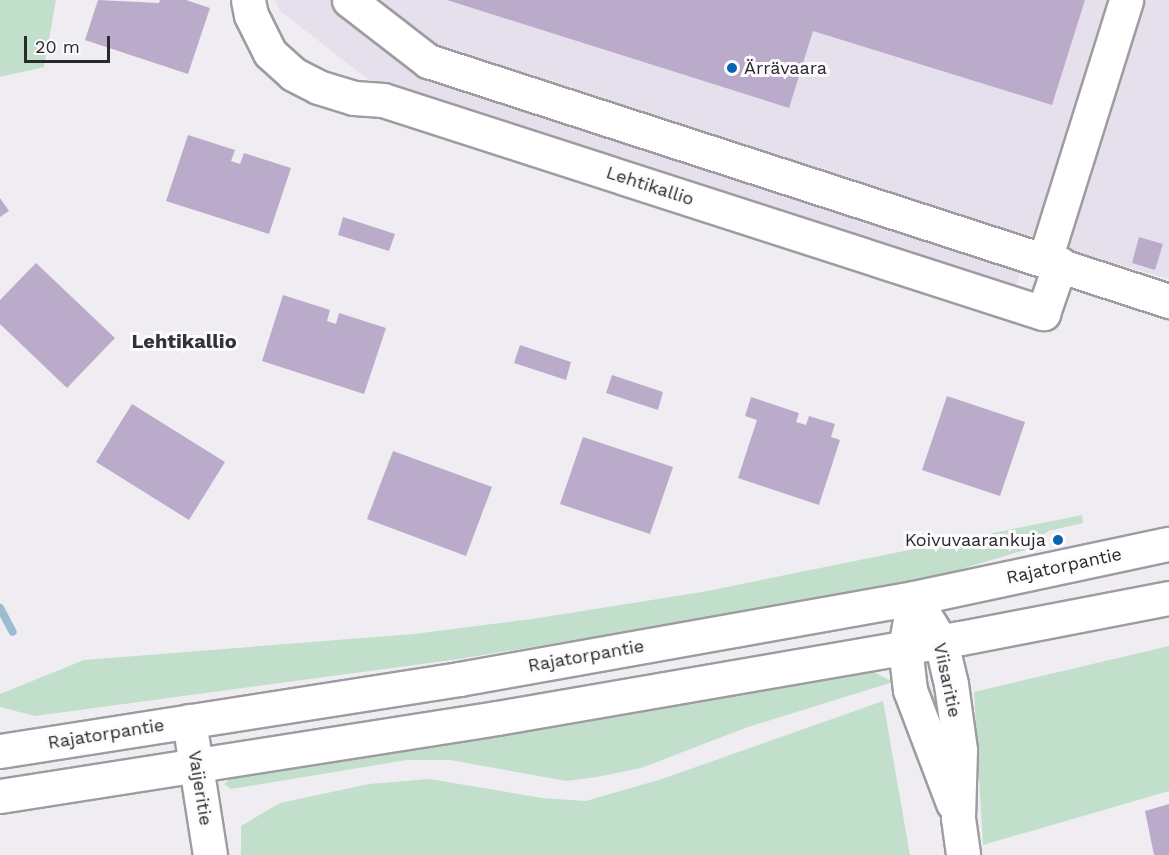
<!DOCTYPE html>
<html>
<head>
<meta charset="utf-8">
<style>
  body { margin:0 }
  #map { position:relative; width:1169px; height:855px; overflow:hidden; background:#efedf2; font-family:"Work Sans",sans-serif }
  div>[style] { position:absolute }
  .built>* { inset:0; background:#e6e0ec }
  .green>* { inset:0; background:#c2dfcc }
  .stream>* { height:8px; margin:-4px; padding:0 4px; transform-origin:4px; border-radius:4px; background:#9abdd2 }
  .building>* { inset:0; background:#bbabcb }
  .roads { filter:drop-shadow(2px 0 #9e9ca0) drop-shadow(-2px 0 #9e9ca0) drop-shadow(0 2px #9e9ca0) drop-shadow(0 -2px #9e9ca0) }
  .minor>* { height:33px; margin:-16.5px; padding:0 16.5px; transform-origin:16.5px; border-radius:16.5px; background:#fff }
  .major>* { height:33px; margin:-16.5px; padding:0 16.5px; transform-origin:16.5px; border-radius:16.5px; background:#fff }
  .dots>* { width:16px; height:16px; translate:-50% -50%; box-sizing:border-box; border:3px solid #fdfbfe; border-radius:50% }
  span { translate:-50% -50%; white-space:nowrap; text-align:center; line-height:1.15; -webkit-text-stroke:6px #fdfbfe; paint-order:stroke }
  .poi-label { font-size:18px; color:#2a292b }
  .left { translate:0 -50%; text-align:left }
  .right { translate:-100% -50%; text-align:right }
  .street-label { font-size:18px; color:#2a292b }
  .neighbourhood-label { font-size:20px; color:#333235; font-weight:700 }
  .scale { position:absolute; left:24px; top:36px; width:86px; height:27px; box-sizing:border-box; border:3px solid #2a292b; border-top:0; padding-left:8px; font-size:18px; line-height:21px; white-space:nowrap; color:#2a292b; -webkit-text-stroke:4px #fdfbfe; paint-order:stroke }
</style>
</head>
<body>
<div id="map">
  <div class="built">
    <i style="clip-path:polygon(275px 0,1169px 0,1169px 279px,1032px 240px,1015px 288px,374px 84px,280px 11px)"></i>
  </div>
  <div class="green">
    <i style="clip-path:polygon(0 0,56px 0,44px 67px,0 77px)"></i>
    <i style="clip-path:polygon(1082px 515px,1083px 523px,1048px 531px,1025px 550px,938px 576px,739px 613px,459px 659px,35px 716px,0 707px,0 694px,84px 660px,414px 634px,532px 619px,702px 592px)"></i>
    <i style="clip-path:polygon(1169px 646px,1169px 791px,983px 845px,974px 692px)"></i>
    <i style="clip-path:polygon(856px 669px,872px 671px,893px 682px,748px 727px,641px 768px,597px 777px,566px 781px,450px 760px,407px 760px,231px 789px,224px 784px,238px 772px)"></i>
    <i style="clip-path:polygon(883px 701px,910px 855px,241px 855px,241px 826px,280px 803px,369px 784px,429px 779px,542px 798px,586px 801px,662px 779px)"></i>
  </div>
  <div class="stream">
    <i style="left:0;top:608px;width:27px;rotate:62deg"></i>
  </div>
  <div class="building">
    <i style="clip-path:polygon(98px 0,159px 3px,160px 0,186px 0,210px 8px,188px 74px,85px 40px)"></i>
    <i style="clip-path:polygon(447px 0,1085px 0,1052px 105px,813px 31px,789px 108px)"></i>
    <i style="clip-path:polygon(188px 135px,235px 150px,231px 161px,240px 164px,244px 153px,291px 168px,269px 234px,166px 201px)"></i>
    <i style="clip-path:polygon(0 198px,9px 211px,0 217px)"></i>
    <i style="clip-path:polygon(343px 217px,395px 234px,389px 251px,338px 235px)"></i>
    <i style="clip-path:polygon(1139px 237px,1163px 244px,1155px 270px,1132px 263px)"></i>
    <i style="clip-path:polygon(36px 263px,115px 338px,67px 388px,0 324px,0 300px)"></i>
    <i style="clip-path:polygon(283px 295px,330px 310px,327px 321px,336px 324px,339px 313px,386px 328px,364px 394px,262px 361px)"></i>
    <i style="clip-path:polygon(520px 345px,571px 362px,566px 380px,514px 363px)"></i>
    <i style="clip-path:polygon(612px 375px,663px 392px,658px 410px,606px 393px)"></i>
    <i style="clip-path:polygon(947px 396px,1025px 422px,1000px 496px,922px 470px)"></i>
    <i style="clip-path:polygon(751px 397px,799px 413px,796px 422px,806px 425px,809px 416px,835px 424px,831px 437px,840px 440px,819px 505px,738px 478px,757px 420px,745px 416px)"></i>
    <i style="clip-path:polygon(132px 404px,225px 462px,189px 520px,96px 462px)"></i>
    <i style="clip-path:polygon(583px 437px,673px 467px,650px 534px,560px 504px)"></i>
    <i style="clip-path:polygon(393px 451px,492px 487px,466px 556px,367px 519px)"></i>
    <i style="clip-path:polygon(1169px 804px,1169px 855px,1154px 855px,1145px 811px)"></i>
  </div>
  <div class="roads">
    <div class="minor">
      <i style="left:248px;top:0;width:15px;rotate:79deg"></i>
      <i style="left:251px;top:15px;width:42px;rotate:63.4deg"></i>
      <i style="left:270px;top:53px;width:31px;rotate:42deg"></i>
      <i style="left:293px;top:74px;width:28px;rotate:27deg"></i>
      <i style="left:318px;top:87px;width:38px;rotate:17deg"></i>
      <i style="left:354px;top:98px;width:29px;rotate:4deg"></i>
      <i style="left:383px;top:100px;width:694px;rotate:17.89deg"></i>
      <i style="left:1043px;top:313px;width:52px;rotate:-70.9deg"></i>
      <i style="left:349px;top:0;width:100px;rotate:37.7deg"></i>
      <i style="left:428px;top:61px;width:779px;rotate:17.95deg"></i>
      <i style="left:1045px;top:259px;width:271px;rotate:-72.6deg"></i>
      <i style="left:914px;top:598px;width:52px;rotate:58.5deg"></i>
      <i style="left:941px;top:642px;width:43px;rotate:76.6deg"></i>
      <i style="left:951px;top:684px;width:67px;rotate:82.2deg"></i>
      <i style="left:960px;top:750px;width:68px;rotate:91.7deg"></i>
      <i style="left:958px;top:818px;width:37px;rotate:82deg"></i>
      <i style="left:910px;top:620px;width:27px;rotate:100deg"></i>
      <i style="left:905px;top:647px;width:43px;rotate:83.4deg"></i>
      <i style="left:910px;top:690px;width:121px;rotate:69.2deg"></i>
      <i style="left:189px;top:721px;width:136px;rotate:81.1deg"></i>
    </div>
    <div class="major">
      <i style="left:0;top:751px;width:465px;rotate:-8.9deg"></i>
      <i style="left:459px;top:679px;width:462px;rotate:-10.1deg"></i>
      <i style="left:914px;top:598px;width:261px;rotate:-12deg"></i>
      <i style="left:0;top:796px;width:503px;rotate:-8.92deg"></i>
      <i style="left:497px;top:718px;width:471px;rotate:-9.8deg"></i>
      <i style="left:961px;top:638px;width:212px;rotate:-10.9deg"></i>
    </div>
  </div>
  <div class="dots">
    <i style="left:732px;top:68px;background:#0764b1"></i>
    <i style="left:1058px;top:540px;background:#0764b1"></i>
  </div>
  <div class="poi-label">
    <span class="left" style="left:744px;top:68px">Ärrävaara</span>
    <span class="right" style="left:1046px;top:540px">Koivuvaarankuja</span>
  </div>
  <div class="street-label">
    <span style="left:650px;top:186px;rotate:18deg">Lehtikallio</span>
    <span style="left:1064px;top:566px;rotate:-12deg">Rajatorpantie</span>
    <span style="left:586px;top:656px;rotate:-10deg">Rajatorpantie</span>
    <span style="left:947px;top:680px;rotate:78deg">Viisaritie</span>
    <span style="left:106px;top:734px;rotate:-9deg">Rajatorpantie</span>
    <span style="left:200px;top:788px;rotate:81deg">Vaijeritie</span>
  </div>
  <div class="neighbourhood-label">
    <span style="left:184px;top:341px">Lehtikallio</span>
  </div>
  <div class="scale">20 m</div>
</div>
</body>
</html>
